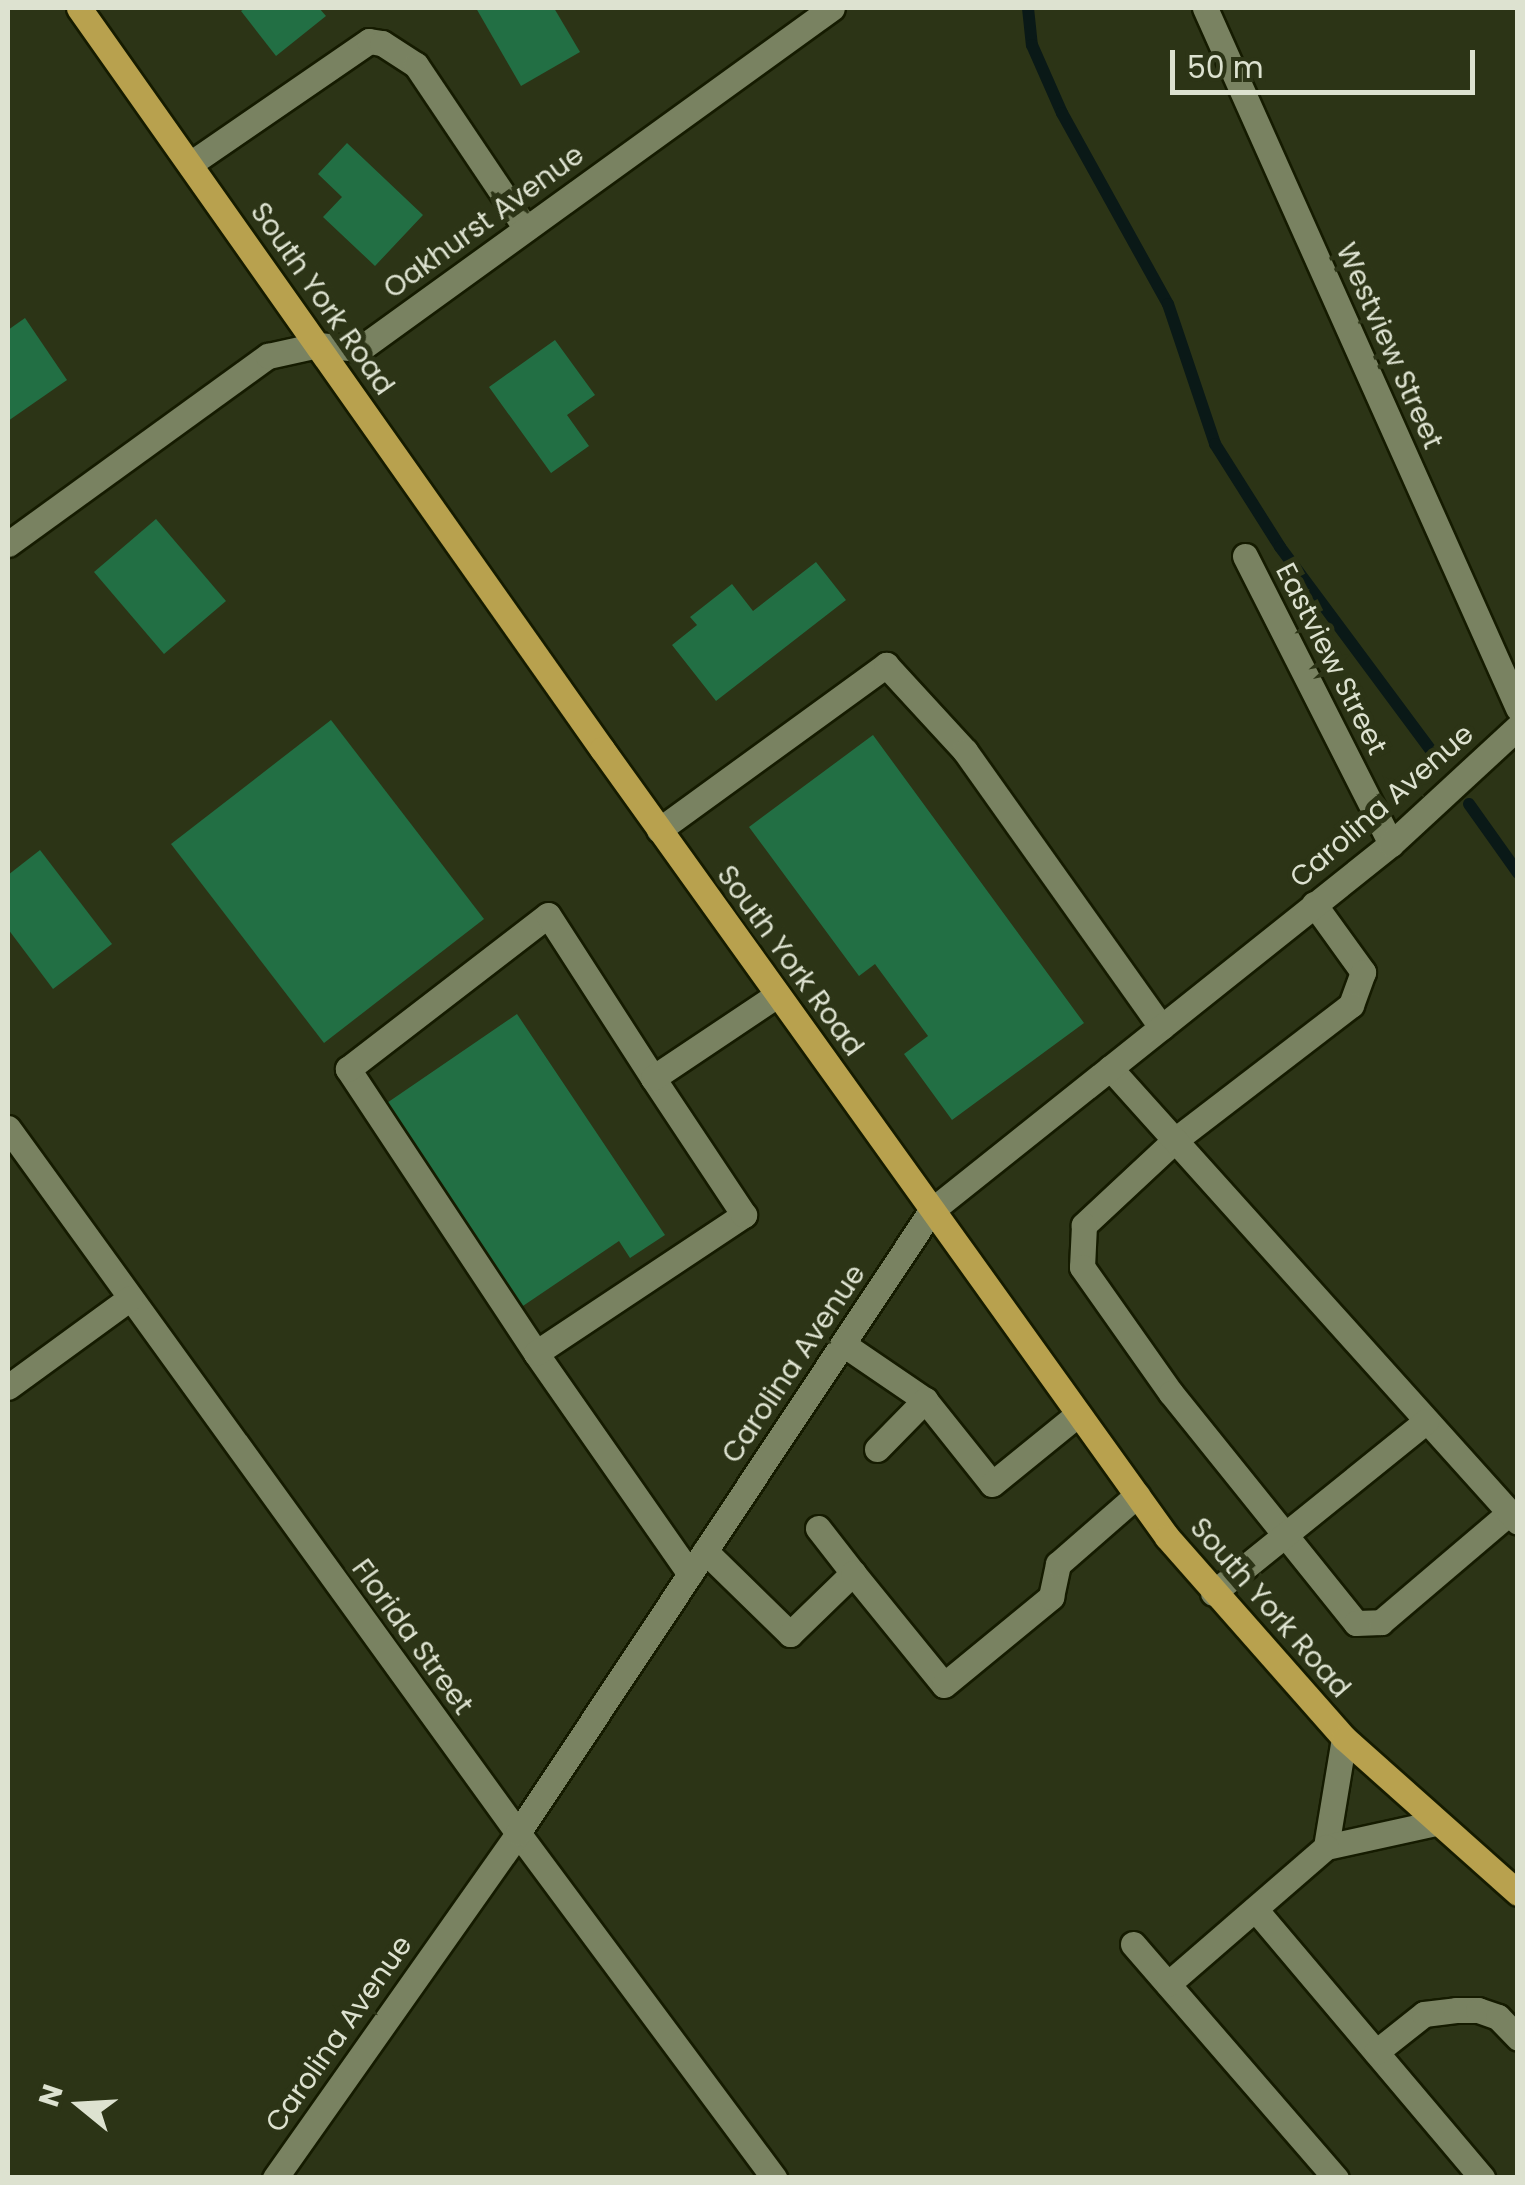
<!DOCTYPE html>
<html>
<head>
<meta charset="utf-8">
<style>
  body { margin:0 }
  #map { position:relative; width:1525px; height:2185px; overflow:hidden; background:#2c3416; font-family:Poppins,sans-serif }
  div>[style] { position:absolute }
  .stream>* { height:12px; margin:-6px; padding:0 6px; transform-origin:6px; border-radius:6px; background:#0a1917 }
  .building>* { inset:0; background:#226f44 }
  .roads { filter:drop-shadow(2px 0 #151b00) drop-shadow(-2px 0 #151b00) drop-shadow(0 2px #151b00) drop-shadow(0 -2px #151b00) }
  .minor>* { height:25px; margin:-12.5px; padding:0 12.5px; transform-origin:12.5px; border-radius:12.5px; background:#798261 }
  .major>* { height:25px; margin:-12.5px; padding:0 12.5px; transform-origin:12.5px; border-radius:12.5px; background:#b8a14e }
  span { translate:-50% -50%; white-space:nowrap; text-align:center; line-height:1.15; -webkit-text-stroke:10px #2c3416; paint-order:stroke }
  .street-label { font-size:28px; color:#dde2d0 }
  .frame { position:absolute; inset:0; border:10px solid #dde2d0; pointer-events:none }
  .north { position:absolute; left:30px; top:2055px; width:100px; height:100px; -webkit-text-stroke:8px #2c3416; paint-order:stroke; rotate:288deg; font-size:28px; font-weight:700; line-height:40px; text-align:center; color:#dde2d0 }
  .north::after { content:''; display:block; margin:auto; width:35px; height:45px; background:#dde2d0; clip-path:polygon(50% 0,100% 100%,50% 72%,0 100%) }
  .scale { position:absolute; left:1170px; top:50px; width:305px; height:45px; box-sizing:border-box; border:5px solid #dde2d0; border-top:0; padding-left:12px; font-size:30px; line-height:35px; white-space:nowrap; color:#dde2d0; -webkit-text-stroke:8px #2c3416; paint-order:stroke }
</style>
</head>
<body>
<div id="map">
  <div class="stream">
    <i style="left:1028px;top:8px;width:37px;rotate:84deg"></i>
    <i style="left:1032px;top:45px;width:74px;rotate:66.2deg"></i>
    <i style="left:1062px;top:113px;width:218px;rotate:61deg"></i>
    <i style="left:1168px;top:304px;width:148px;rotate:71.4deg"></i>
    <i style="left:1215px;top:444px;width:122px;rotate:57.7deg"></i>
    <i style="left:1280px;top:547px;width:262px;rotate:53.4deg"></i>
    <i style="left:1469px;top:804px;width:85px;rotate:54.6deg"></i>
  </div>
  <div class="building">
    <i style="clip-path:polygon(246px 8px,319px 8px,326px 16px,276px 56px,241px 11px)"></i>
    <i style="clip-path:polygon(476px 8px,554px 8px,580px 52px,521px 86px)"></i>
    <i style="clip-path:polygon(347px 143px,423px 215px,375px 266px,323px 217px,342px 197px,318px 174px)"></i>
    <i style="clip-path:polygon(25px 318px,67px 380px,8px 421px,8px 330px)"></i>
    <i style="clip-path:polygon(555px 340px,595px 395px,567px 415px,589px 446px,551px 473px,489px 387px)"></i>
    <i style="clip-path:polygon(156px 519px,226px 601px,164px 654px,94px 572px)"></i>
    <i style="clip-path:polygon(816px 562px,846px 600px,716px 701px,672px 645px,697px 625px,690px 617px,732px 584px,753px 611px)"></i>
    <i style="clip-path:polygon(331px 720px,484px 919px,324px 1043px,171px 844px)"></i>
    <i style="clip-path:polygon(873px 735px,1084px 1023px,952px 1120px,904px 1054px,928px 1036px,875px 964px,859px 976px,749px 827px)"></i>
    <i style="clip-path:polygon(40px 850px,112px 944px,53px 989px,8px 929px,8px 875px)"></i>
    <i style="clip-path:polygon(517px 1014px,665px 1235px,630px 1258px,619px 1241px,517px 1310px,381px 1107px)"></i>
  </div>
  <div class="roads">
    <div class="minor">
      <i style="left:1205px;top:8px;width:767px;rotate:65.91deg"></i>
      <i style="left:190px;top:164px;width:217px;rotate:-34.5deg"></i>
      <i style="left:369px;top:41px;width:13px;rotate:9deg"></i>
      <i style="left:382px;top:43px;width:40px;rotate:32.9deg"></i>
      <i style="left:416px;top:65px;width:197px;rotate:56.1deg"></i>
      <i style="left:8px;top:544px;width:321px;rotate:-35.9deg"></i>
      <i style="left:268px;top:356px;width:51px;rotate:-12.4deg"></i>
      <i style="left:318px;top:345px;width:42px;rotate:5.4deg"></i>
      <i style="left:360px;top:349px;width:582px;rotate:-35.85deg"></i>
      <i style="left:1245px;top:556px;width:323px;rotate:63.1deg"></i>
      <i style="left:659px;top:830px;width:281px;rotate:-36deg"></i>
      <i style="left:886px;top:665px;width:117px;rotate:47.4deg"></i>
      <i style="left:965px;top:751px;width:339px;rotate:54.6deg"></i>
      <i style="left:1314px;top:904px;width:84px;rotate:54.2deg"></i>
      <i style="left:1363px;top:972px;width:35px;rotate:110deg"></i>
      <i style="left:1351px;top:1005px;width:222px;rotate:142.5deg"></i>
      <i style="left:1175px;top:1140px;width:125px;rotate:137deg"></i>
      <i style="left:1084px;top:1225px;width:42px;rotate:92.7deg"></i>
      <i style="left:1082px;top:1267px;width:154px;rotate:54.8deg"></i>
      <i style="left:1171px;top:1393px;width:295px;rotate:51.2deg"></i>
      <i style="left:1356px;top:1623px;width:25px;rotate:-2deg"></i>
      <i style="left:1381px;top:1622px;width:168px;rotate:-40.4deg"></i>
      <i style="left:1110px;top:1068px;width:610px;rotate:48.05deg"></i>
      <i style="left:8px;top:1128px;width:870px;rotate:54.12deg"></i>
      <i style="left:518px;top:1833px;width:430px;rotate:53.4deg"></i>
      <i style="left:843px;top:1344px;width:99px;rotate:34.3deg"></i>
      <i style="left:925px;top:1400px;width:107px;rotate:51.4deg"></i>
      <i style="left:992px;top:1484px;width:111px;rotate:-39.1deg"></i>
      <i style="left:536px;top:1353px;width:341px;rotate:-123.5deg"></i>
      <i style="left:348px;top:1069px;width:252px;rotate:-37.6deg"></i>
      <i style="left:548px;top:915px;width:194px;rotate:57.2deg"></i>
      <i style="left:8px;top:1387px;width:151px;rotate:-36.1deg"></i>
      <i style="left:877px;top:1449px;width:69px;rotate:-45.6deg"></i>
      <i style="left:818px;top:1528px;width:57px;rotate:52.1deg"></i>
      <i style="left:705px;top:1551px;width:119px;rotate:44.3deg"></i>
      <i style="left:790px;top:1634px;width:88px;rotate:-44.1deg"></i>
      <i style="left:853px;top:1573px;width:144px;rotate:50.9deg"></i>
      <i style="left:944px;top:1685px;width:139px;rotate:-39.4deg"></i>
      <i style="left:1051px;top:1597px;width:34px;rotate:-78deg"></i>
      <i style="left:1058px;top:1564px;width:105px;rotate:-41.1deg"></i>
      <i style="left:690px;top:1574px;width:269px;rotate:-124.9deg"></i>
      <i style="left:536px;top:1353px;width:250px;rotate:-33.6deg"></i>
      <i style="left:744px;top:1215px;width:164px;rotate:-123.6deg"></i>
      <i style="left:653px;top:1078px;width:149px;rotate:-33.8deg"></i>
      <i style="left:1213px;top:1593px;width:274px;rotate:-38.9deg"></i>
      <i style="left:1344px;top:1738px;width:110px;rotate:99.4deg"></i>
      <i style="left:1326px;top:1847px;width:112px;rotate:-12.4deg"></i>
      <i style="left:1255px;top:1909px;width:352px;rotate:49.8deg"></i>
      <i style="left:1133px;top:1944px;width:310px;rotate:49.1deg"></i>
      <i style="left:1168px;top:1984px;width:209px;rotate:-40.9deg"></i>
      <i style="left:1376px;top:2052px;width:61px;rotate:-38.4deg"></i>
      <i style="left:1424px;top:2014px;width:32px;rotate:-7deg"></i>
      <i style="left:1456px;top:2010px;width:22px"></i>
      <i style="left:1478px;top:2010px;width:21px;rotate:19deg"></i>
      <i style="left:1498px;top:2017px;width:29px;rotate:46deg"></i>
      <i style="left:275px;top:2178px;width:422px;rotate:-54.8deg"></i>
      <i style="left:518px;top:1833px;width:747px;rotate:-56.42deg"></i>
      <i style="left:931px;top:1211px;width:588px;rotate:-38.58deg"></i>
      <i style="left:1391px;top:844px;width:173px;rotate:-42.7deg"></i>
    </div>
    <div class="major">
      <i style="left:79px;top:8px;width:907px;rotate:54.79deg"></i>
      <i style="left:602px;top:749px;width:970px;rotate:54.36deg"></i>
      <i style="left:1167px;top:1537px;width:268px;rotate:48.6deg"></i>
      <i style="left:1344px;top:1738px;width:233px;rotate:41.7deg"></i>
    </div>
  </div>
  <div class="street-label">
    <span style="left:484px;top:222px;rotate:-36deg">Oakhurst Avenue</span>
    <span style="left:322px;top:299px;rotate:55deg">South York Road</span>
    <span style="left:1389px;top:346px;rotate:66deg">Westview Street</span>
    <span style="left:1331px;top:659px;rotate:63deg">Eastview Street</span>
    <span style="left:1382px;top:806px;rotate:-41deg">Carolina Avenue</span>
    <span style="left:790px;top:961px;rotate:54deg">South York Road</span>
    <span style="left:794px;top:1364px;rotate:-56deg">Carolina Avenue</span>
    <span style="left:1270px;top:1608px;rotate:49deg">South York Road</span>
    <span style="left:412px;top:1637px;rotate:54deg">Florida Street</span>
    <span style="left:339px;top:2034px;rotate:-55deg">Carolina Avenue</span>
  </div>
  <div class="frame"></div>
  <div class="north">N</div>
  <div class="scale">50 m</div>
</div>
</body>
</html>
